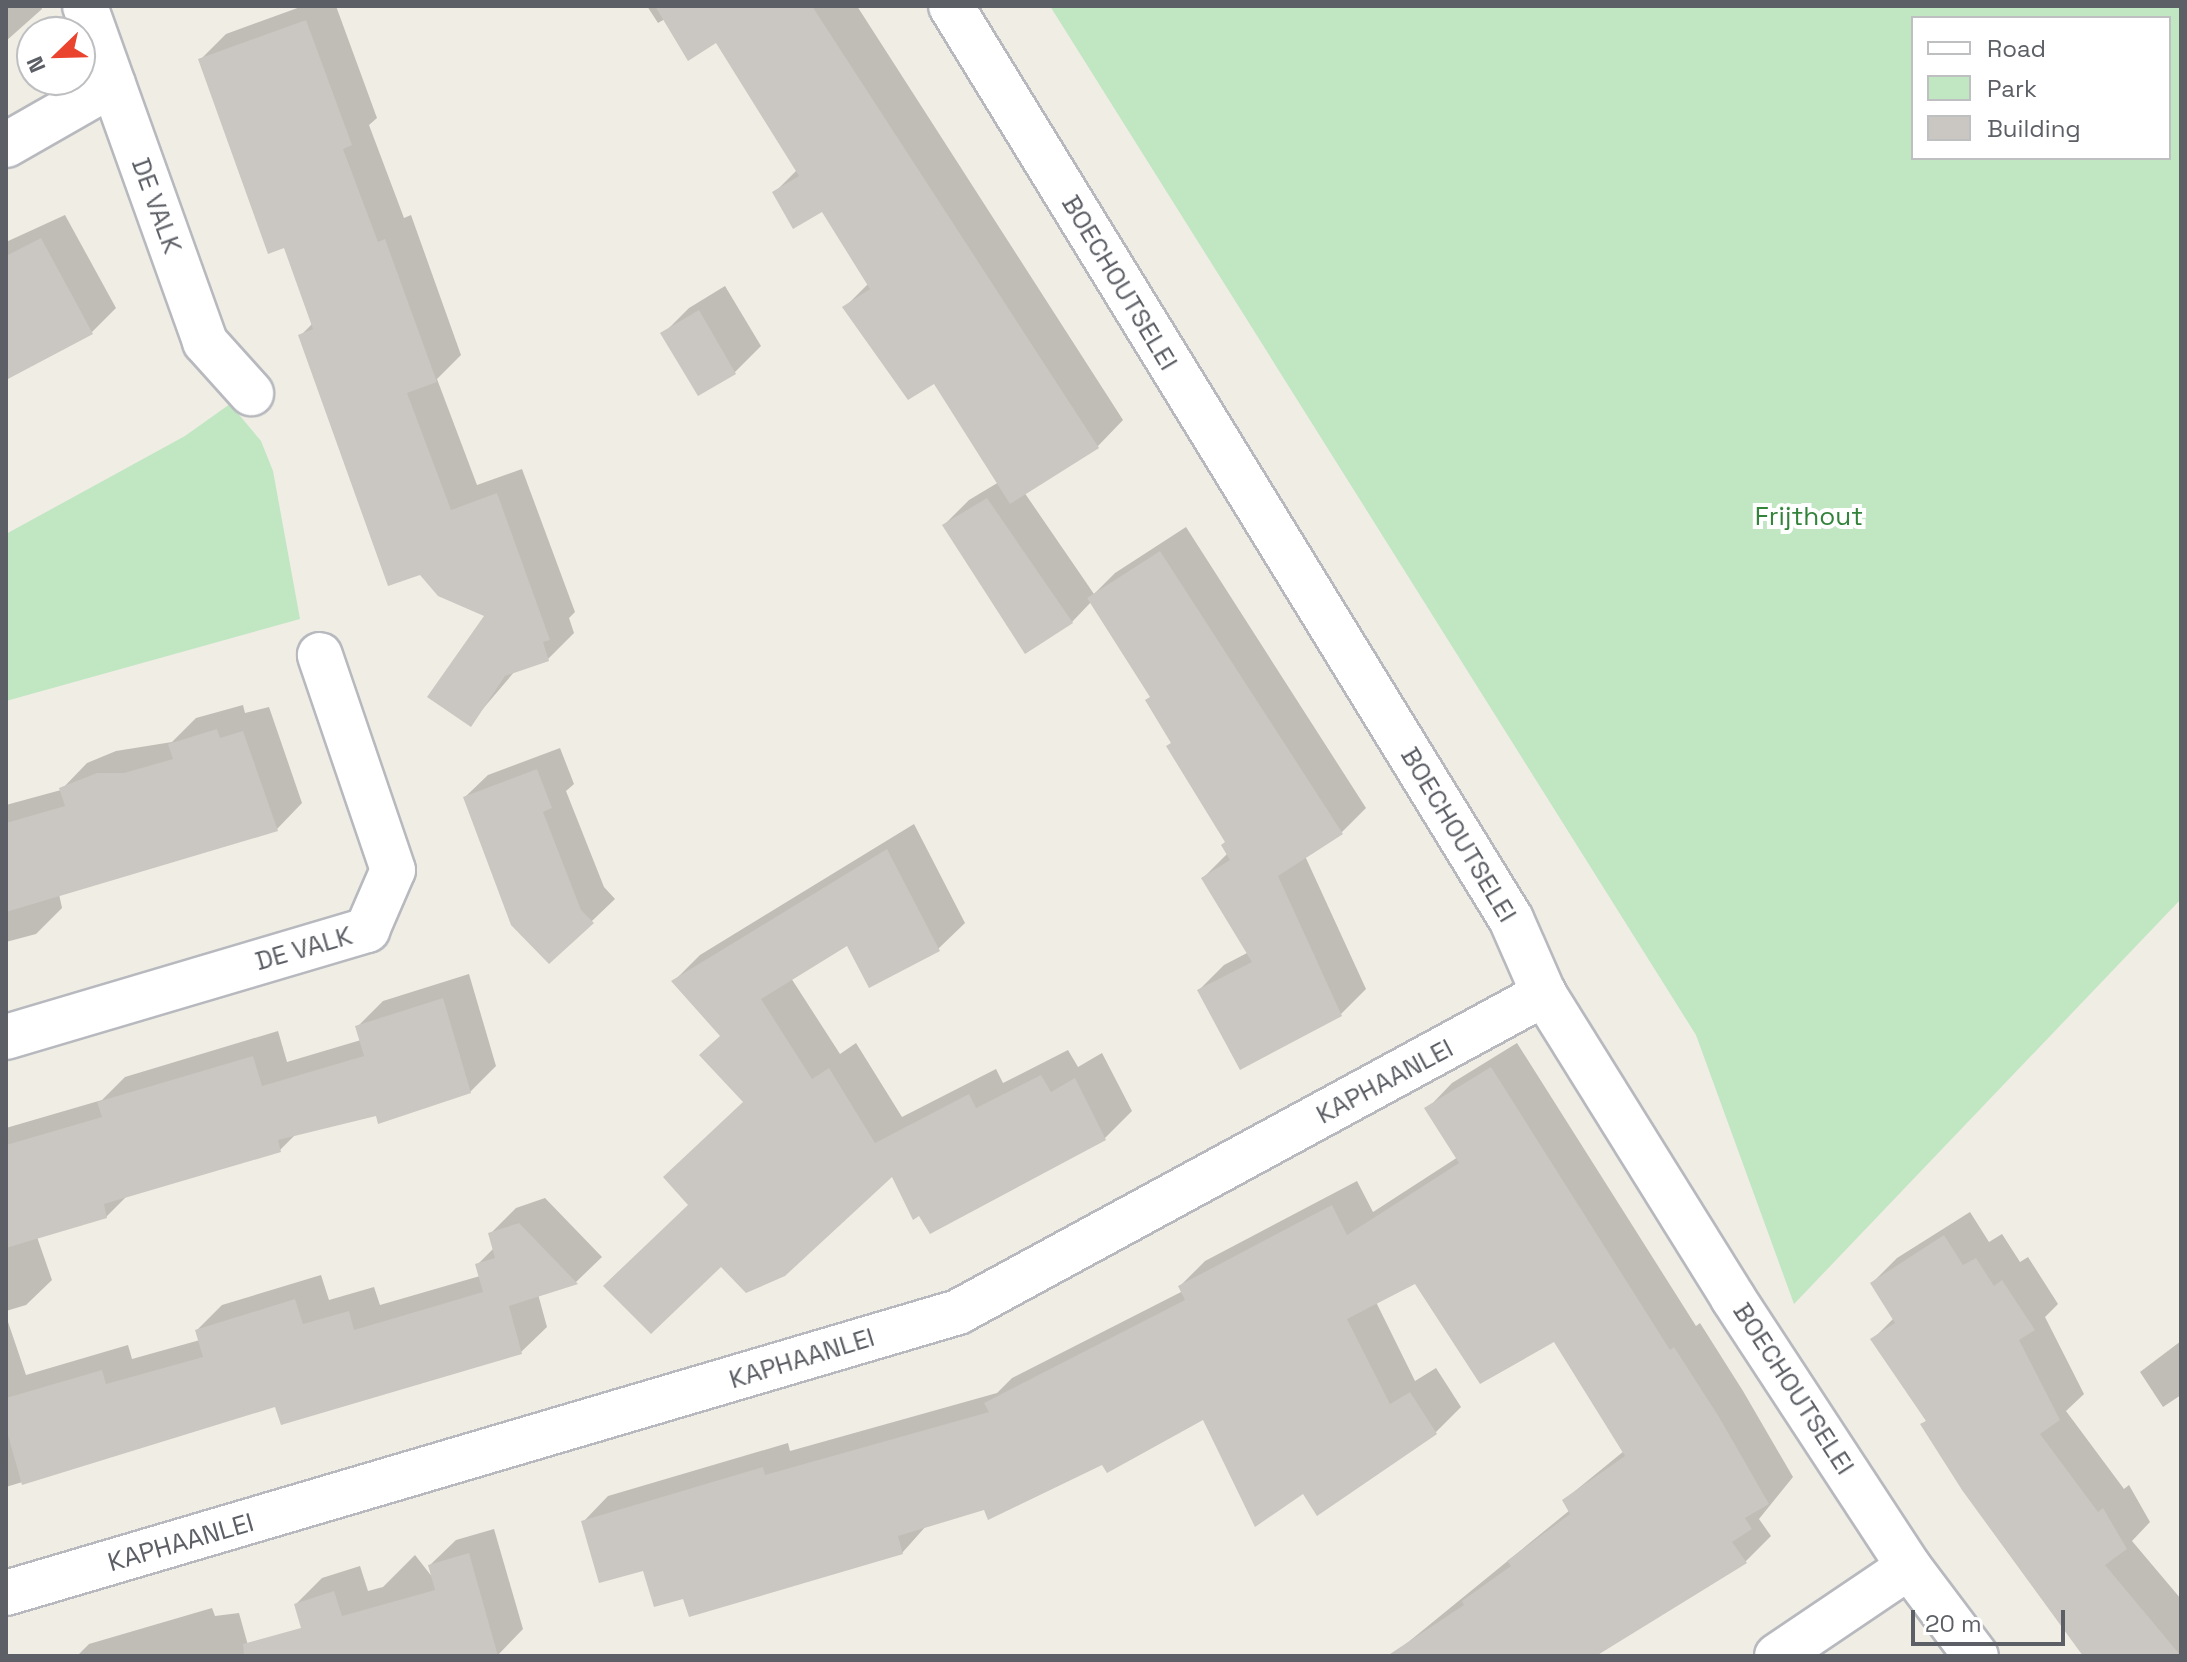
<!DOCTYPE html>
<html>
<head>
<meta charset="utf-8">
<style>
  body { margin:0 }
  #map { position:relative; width:2187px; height:1662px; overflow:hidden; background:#efede4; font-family:"Space Grotesk",sans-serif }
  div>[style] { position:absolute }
  .green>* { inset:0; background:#c0e6c2 }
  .shadow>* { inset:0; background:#0003 }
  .building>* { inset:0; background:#cac6c1 }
  .roads { filter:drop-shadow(2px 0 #b7b9be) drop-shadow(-2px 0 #b7b9be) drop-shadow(0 2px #b7b9be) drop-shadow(0 -2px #b7b9be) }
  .minor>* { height:44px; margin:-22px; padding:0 22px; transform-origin:22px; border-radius:22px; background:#fff }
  span { translate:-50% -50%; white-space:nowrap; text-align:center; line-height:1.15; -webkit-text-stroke:8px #fff; paint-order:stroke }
  .street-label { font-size:26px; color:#5c5f65 }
  .park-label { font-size:26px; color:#34833b }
  .frame { position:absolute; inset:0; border:8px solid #5c5f65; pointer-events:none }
  .legend { position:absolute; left:1911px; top:16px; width:260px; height:144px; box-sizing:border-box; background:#fff; border:2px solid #bebfc1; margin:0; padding:10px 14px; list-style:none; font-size:24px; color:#5c5f65 }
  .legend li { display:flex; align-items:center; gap:16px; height:40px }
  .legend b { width:40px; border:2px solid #bebfc1 }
  .north { position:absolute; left:16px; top:16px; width:80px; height:80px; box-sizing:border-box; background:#fff; border:2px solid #bebfc1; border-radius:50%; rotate:247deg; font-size:22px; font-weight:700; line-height:32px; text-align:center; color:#5c5f65 }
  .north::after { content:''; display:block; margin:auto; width:28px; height:36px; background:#ea442f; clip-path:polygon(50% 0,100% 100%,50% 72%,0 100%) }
  .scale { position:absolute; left:1911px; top:1610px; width:154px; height:36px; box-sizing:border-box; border:4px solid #5c5f65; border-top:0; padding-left:10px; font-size:24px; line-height:28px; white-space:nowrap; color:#5c5f65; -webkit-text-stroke:6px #fff; paint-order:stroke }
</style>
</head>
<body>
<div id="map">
  <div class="green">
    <i style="clip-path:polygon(evenodd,1050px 6px,2181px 6px,2181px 899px,1794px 1304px,1696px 1035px,1050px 6px,1913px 18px,2169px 18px,2169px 158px,1913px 158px,1913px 18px)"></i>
    <i style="clip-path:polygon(230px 404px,261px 441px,273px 471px,300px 619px,6px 701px,6px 534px,185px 436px)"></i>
  </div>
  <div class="shadow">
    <i style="clip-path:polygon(6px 6px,41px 6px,42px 9px,6px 41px)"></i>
    <i style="clip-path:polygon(303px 6px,336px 6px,377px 118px,369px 125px,404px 218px,411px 215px,461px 355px,437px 379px,477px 485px,522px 469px,575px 612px,569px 618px,574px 633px,548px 659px,515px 671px,470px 724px,487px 615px,300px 336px,313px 323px,285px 245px,200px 60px,226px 34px)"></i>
    <i style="clip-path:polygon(647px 6px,857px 6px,1123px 420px,1098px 446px,1024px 492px,1094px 594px,1115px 573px,1186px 527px,1366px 808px,1341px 833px,1305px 856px,1366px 989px,1341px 1014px,1199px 990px,1224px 965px,1249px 952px,1203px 878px,1228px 853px,1227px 842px,1151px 696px,1092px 601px,1072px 622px,944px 525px,969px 500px,999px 482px,935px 382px,845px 307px,869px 283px,823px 210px,775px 192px,797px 170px,717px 40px,665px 19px,658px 23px)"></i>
    <i style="clip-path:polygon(65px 215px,116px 308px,92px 332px,6px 378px,6px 242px)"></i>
    <i style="clip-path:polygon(725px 286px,761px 346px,735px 372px,699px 394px,663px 334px,689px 308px)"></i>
    <i style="clip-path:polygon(243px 705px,245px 713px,269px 707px,302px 803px,277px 829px,59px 894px,62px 908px,36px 934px,6px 942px,6px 805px,61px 790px,87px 763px,116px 751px,172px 742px,196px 718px)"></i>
    <i style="clip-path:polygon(560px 748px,574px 784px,566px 791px,604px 887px,615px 899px,549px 962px,465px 797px,488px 775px)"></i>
    <i style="clip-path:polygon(914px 824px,965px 923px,938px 949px,848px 943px,791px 978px,840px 1054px,856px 1043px,902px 1117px,996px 1069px,1003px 1083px,1068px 1050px,1078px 1067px,1102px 1053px,1132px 1111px,1105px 1138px,892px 1174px,722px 1264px,690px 1204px,745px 1102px,722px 1035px,674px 981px,700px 955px)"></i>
    <i style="clip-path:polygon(469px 974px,496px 1066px,470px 1092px,296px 1134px,280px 1150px,128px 1195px,106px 1217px,37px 1237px,52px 1280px,26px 1305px,6px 1311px,6px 1128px,102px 1100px,125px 1077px,278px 1031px,287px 1062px,361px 1040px,357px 1027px,383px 1001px)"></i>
    <i style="clip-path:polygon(1517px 1043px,1696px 1326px,1700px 1323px,1743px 1391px,1793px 1477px,1759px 1519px,1771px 1536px,1746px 1561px,1594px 1656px,1405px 1656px,1401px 1648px,1570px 1510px,1564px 1500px,1624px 1451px,1555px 1339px,1416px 1281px,1376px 1302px,1415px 1381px,1436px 1368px,1461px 1407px,1435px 1433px,1304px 1491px,1204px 1418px,1103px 1463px,927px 1525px,902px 1553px,684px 1596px,583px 1522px,608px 1496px,788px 1443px,790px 1451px,997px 1393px,1012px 1378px,1183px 1291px,1180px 1286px,1205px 1261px,1357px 1181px,1373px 1212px,1458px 1157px,1427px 1109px,1452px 1083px)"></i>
    <i style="clip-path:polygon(545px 1198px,602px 1257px,576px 1282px,538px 1294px,547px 1327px,521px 1352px,276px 1405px,6px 1487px,6px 1316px,26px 1375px,128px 1345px,132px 1359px,200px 1340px,197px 1330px,222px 1305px,321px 1275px,329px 1300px,374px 1287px,380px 1305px,480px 1276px,477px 1265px,494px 1248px,490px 1234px,516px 1208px)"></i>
    <i style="clip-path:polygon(1970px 1212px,1989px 1242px,2002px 1234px,2020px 1262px,2028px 1257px,2058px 1304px,2045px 1317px,2084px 1394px,2066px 1411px,2124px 1489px,2129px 1485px,2150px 1522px,2132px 1541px,2181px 1599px,2181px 1656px,2100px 1656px,2048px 1605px,1923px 1424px,1927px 1420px,1873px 1339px,1894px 1318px,1872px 1283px,1897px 1258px)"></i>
    <i style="clip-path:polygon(2181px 1341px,2181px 1395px,2163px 1407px,2140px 1372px)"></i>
    <i style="clip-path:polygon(494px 1529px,523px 1629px,497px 1656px,310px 1656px,296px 1604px,322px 1578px,360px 1566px,368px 1591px,383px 1587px,415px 1555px,433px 1578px,430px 1565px,456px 1540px)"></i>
    <i style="clip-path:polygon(212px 1608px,215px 1616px,239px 1613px,251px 1656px,77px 1656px,89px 1644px)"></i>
  </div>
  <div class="building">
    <i style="clip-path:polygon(655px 6px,812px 6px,1099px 448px,1010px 504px,934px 384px,908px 400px,842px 307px,870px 289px,822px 212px,793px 229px,772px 192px,799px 176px,716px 43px,688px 61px)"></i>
    <i style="clip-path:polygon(306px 20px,352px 145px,343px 149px,378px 242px,385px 239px,437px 382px,407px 393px,451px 510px,497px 493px,550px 640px,543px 642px,549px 661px,505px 676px,471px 727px,427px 697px,484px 616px,438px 596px,420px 575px,388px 586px,298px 335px,313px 329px,284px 248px,268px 254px,198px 59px)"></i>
    <i style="clip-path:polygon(41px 238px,93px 334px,6px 380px,6px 256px)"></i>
    <i style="clip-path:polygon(699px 310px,736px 374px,698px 396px,660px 333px)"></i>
    <i style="clip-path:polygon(987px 498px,1073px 623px,1025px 654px,942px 525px)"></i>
    <i style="clip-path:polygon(1160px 551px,1343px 834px,1278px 876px,1342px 1016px,1240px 1070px,1197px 990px,1252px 962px,1201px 878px,1230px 860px,1221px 845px,1225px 842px,1166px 746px,1171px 743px,1145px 700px,1150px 697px,1087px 598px)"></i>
    <i style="clip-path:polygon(217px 729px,220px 738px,243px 731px,278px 831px,6px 912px,6px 823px,65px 806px,59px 788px,97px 773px,124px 773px,173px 759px,168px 744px)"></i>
    <i style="clip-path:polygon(537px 769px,552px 808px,543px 812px,581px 910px,594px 923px,549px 964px,511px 925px,463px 797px)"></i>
    <i style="clip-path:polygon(887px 849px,940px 951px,869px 988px,847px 946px,761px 999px,812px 1079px,829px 1068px,875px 1143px,969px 1094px,976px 1108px,1041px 1075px,1051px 1092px,1075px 1078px,1106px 1140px,930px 1234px,919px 1216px,913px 1220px,892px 1177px,785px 1276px,746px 1293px,721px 1267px,651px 1334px,603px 1286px,688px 1205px,663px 1177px,743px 1102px,699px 1055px,720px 1036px,671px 981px)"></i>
    <i style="clip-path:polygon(443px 998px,471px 1093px,378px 1124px,376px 1116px,278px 1140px,281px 1152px,104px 1204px,107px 1218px,6px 1248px,6px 1145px,102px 1117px,97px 1102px,253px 1056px,262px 1086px,364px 1056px,355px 1026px)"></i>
    <i style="clip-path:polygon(1491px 1067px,1670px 1350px,1674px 1347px,1719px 1417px,1769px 1504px,1745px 1518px,1752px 1529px,1732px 1542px,1747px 1563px,1596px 1656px,1387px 1656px,1464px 1605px,1462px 1601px,1511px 1566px,1507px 1561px,1570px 1514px,1562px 1500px,1625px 1456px,1554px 1342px,1480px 1384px,1415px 1284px,1347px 1319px,1390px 1404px,1410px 1392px,1437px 1434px,1317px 1516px,1303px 1494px,1255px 1527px,1203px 1420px,1107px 1473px,1102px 1465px,988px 1520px,984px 1510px,898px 1536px,903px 1554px,689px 1617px,683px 1599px,654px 1607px,643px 1571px,599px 1583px,581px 1521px,763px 1467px,765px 1475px,989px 1412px,984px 1403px,1185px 1300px,1178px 1286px,1332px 1205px,1347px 1235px,1459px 1163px,1424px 1108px)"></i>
    <i style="clip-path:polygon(519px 1223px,578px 1284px,509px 1306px,522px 1354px,281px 1425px,275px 1407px,22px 1485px,6px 1428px,6px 1398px,102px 1370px,106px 1384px,203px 1357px,195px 1330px,295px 1299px,303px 1324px,349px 1311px,354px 1330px,483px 1292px,475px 1264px,495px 1258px,488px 1233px)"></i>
    <i style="clip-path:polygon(1944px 1235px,1963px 1265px,1976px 1258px,1994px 1286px,2002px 1280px,2035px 1330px,2019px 1340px,2060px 1420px,2040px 1434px,2098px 1512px,2103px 1508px,2127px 1549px,2105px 1565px,2181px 1656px,2083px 1656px,1962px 1490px,1920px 1424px,1926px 1421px,1870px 1339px,1895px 1323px,1870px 1283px)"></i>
    <i style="clip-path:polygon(469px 1553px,498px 1656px,244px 1656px,243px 1644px,301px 1628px,294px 1604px,334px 1591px,342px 1616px,435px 1590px,428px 1565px)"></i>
  </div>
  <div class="roads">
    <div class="minor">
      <i style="left:85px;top:6px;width:357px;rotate:70.3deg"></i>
      <i style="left:205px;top:342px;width:69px;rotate:48deg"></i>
      <i style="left:951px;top:6px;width:1071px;rotate:58.48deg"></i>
      <i style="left:1511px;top:919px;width:82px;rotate:66.3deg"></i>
      <i style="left:1544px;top:994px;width:358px;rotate:58.1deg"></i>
      <i style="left:1733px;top:1298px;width:321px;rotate:56.8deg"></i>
      <i style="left:1909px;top:1567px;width:111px;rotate:53deg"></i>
      <i style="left:6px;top:145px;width:123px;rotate:-29.7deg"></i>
      <i style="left:6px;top:1037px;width:377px;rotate:-16.5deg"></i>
      <i style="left:367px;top:930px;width:65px;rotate:-66.6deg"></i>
      <i style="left:393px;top:870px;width:227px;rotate:-108.8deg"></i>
      <i style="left:6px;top:1593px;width:993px;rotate:-16.44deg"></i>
      <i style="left:958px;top:1312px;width:667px;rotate:-28.49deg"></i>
      <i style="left:1777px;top:1656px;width:159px;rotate:-34deg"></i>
    </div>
  </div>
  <div class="street-label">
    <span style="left:156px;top:206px;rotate:70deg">DE VALK</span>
    <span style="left:1119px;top:283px;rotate:59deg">BOECHOUTSELEI</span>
    <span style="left:1458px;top:835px;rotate:59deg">BOECHOUTSELEI</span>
    <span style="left:304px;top:949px;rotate:-16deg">DE VALK</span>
    <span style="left:1385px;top:1082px;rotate:-28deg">KAPHAANLEI</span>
    <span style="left:802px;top:1359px;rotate:-17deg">KAPHAANLEI</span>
    <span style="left:1793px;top:1389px;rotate:57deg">BOECHOUTSELEI</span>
    <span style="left:181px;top:1543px;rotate:-16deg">KAPHAANLEI</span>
  </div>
  <div class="park-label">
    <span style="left:1809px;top:517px">Frijthout</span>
  </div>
  <div class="frame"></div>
  <ul class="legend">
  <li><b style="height:10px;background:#fff"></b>Road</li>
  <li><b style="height:22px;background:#c0e6c2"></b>Park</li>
  <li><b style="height:22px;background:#cac6c1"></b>Building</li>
  </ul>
  <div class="north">N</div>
  <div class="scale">20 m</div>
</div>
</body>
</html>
